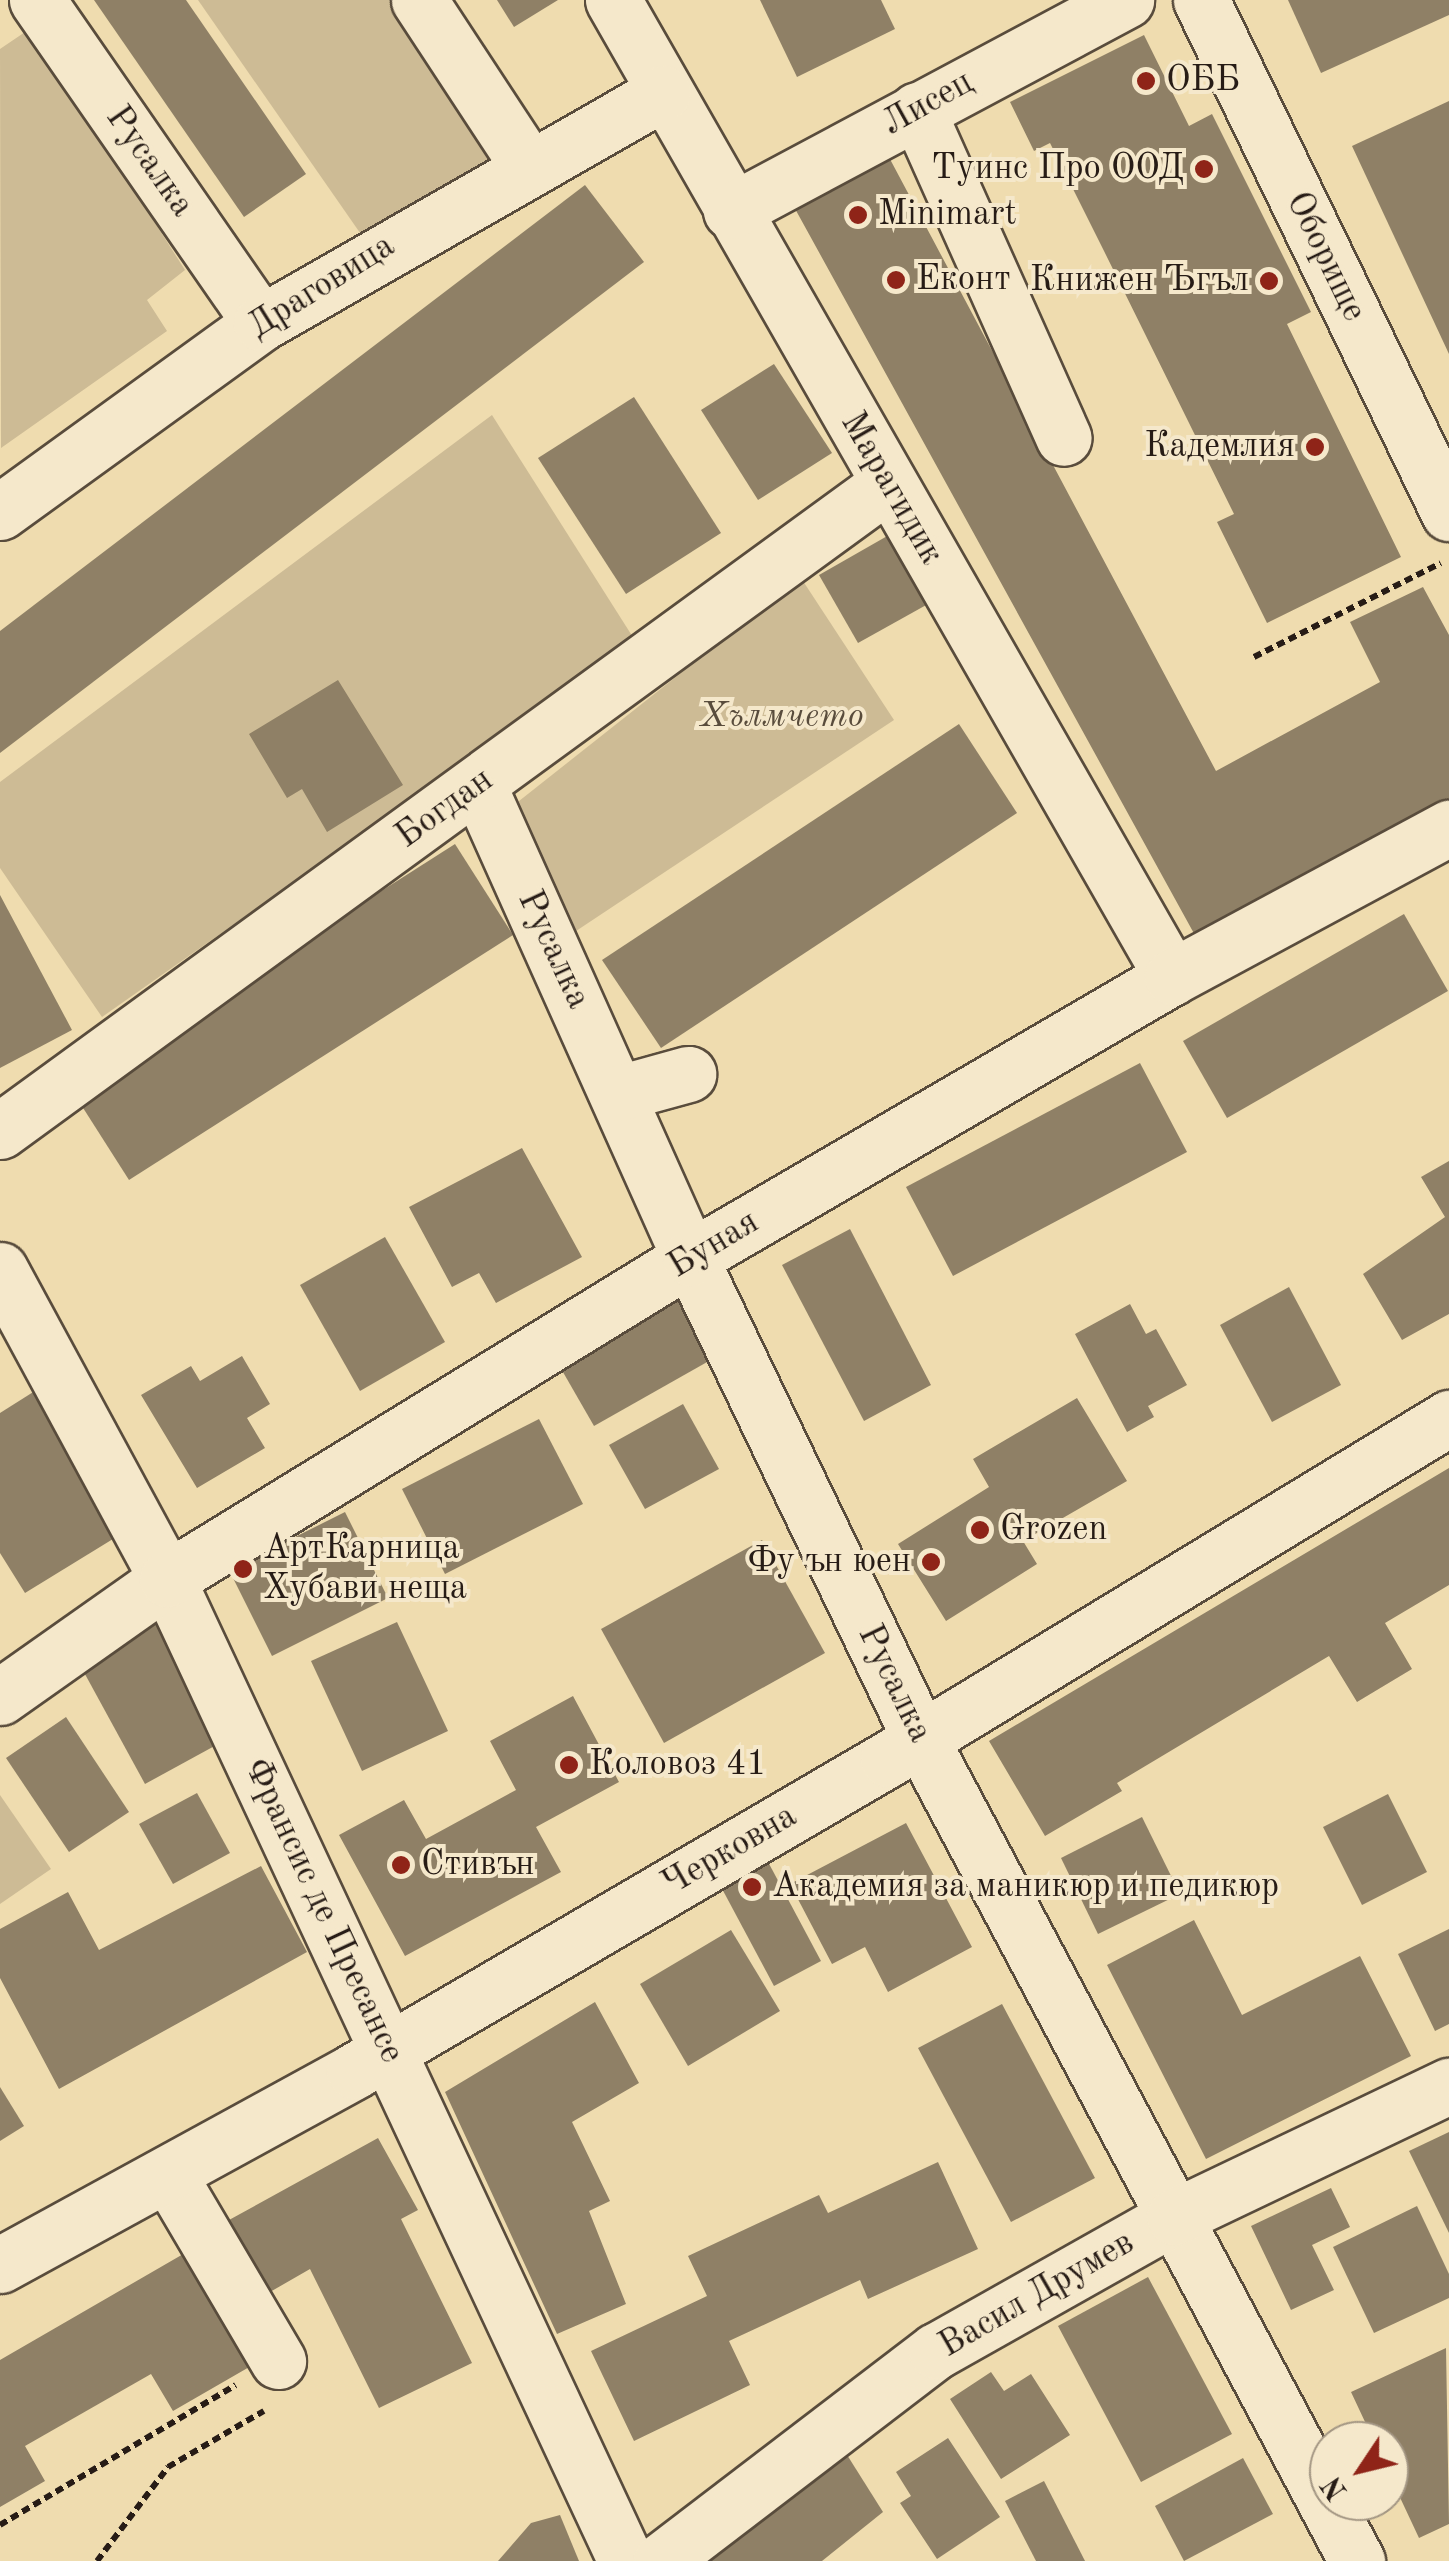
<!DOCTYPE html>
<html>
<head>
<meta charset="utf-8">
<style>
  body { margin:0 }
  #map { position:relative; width:1449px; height:2561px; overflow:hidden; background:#efdcaf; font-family:"Old Standard TT",serif }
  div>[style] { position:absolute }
  .green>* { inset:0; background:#cdbb95 }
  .building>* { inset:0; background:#8f8066 }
  .path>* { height:6px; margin-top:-3px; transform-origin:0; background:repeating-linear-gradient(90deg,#271c16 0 8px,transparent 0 13px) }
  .roads { filter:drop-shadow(2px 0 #594c3c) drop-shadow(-2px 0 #594c3c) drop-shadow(0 2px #594c3c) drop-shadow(0 -2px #594c3c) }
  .minor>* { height:55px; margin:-27.5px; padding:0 27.5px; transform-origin:27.5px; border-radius:27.5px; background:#f5e8cb }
  .dots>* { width:28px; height:28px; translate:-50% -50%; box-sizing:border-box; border:5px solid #f5e8cb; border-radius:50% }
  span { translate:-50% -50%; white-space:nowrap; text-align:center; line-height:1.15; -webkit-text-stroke:8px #f5e8cb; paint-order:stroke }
  .poi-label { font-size:35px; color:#271c16 }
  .left { translate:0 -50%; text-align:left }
  .right { translate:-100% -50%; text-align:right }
  .street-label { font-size:35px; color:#271c16 }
  .park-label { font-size:35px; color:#594c3c; font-style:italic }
  .north { position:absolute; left:1309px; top:2421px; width:100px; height:100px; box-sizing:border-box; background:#f5e8cb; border:2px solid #a39683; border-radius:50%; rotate:235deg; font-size:28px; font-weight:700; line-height:40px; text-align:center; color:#271c16 }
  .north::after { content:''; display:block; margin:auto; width:35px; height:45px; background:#8f2418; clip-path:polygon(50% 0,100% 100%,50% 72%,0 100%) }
</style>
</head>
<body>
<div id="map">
  <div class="green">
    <i style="clip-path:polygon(198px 0,419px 0,528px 166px,374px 253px)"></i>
    <i style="clip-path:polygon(31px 28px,185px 270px,147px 300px,167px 331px,1px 448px,0 49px)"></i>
    <i style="clip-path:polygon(492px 415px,636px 642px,102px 1017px,0 868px,0 782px)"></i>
    <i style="clip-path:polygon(801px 578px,894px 720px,570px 935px,514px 805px)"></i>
    <i style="clip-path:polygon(0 1795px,51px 1869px,0 1904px)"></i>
  </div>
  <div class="building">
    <i style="clip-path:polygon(94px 0,186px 0,306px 174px,244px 217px)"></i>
    <i style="clip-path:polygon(497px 0,558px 0,514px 27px)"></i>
    <i style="clip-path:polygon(760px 0,881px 0,895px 29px,797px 77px)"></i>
    <i style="clip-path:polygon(1288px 0,1449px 0,1449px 15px,1321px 73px)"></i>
    <i style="clip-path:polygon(1144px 35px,1189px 126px,1212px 114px,1311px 312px,1287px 324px,1401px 557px,1267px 623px,1217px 522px,1234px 514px,1104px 251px,1050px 143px,1034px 151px,1010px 102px)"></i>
    <i style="clip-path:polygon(1449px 101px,1449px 354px,1352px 146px)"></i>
    <i style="clip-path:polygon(883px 146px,1216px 771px,1380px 682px,1350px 622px,1423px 587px,1449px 635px,1449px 813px,1202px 948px,788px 196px)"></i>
    <i style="clip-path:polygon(585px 185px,644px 262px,0 753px,0 631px)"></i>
    <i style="clip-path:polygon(774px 364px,832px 453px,758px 500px,701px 410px)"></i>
    <i style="clip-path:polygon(634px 397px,721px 533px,626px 594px,538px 458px)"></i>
    <i style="clip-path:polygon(889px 535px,928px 604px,858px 643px,819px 575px)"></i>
    <i style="clip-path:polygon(338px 680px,403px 785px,327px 832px,302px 789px,287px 798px,249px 734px)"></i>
    <i style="clip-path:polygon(959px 724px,1017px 813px,661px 1048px,602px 960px)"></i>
    <i style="clip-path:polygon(455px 844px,513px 935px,129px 1180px,71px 1089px)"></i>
    <i style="clip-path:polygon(0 895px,72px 1030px,0 1068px)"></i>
    <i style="clip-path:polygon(1404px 914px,1448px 991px,1227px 1118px,1183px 1041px)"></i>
    <i style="clip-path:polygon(1140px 1063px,1187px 1152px,953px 1276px,906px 1187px)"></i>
    <i style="clip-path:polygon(522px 1148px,582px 1257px,496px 1303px,479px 1273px,452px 1287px,409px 1207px)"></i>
    <i style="clip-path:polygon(1449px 1161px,1449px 1314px,1402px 1340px,1363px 1274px,1445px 1217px,1421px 1177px)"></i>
    <i style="clip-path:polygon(850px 1229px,931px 1385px,864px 1421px,782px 1265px)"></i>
    <i style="clip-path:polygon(385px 1237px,445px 1342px,360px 1391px,300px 1285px)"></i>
    <i style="clip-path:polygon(674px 1284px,716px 1357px,594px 1426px,552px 1353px)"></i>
    <i style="clip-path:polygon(1289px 1287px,1341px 1385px,1272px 1422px,1220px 1325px)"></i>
    <i style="clip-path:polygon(1130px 1304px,1146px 1334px,1156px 1329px,1187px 1385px,1148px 1406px,1154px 1417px,1127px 1432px,1075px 1334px)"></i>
    <i style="clip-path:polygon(242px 1356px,270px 1404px,247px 1418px,265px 1448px,197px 1488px,141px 1395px,191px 1366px,200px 1381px)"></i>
    <i style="clip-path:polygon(38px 1389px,126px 1531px,25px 1593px,0 1553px,0 1413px)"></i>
    <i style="clip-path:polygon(1077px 1398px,1127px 1481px,1023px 1541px,1037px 1564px,946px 1621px,898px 1544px,989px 1487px,973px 1459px)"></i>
    <i style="clip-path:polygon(683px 1404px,719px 1469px,645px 1509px,609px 1445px)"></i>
    <i style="clip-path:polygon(539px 1419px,583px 1504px,445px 1574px,402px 1489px)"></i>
    <i style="clip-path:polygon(1449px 1468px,1449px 1585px,1385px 1623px,1412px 1669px,1357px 1702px,1329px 1656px,1117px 1783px,1122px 1791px,1045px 1836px,989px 1741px)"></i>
    <i style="clip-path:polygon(345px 1512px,388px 1598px,272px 1656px,229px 1570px)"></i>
    <i style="clip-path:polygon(762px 1540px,825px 1653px,664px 1743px,601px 1629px)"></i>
    <i style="clip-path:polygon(397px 1622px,448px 1731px,362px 1771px,311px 1661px)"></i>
    <i style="clip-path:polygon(155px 1623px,220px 1743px,145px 1784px,80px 1665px)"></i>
    <i style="clip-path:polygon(573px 1696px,619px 1782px,536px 1827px,561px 1872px,405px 1956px,339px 1835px,404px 1800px,426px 1839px,516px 1790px,490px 1741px)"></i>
    <i style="clip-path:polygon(66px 1717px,129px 1812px,69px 1852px,6px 1758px)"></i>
    <i style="clip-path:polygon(197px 1793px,230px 1853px,173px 1884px,139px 1824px)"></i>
    <i style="clip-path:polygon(1388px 1794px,1427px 1872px,1362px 1905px,1323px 1827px)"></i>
    <i style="clip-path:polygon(1142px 1817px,1180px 1894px,1098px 1934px,1061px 1858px)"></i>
    <i style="clip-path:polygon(906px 1823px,972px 1947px,888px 1992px,865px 1947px,832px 1964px,790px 1884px)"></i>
    <i style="clip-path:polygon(767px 1860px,821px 1961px,774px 1986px,720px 1885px)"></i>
    <i style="clip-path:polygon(261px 1866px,307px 1952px,59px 2089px,0 1978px,0 1929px,68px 1892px,99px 1950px)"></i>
    <i style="clip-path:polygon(1194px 1920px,1242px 2015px,1360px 1956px,1411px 2056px,1206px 2159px,1107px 1965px)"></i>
    <i style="clip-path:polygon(1449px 1929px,1449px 2024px,1435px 2031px,1398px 1954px)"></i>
    <i style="clip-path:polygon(731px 1930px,780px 2011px,688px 2066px,640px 1984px)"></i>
    <i style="clip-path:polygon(595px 2002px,639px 2083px,572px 2122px,610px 2201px,589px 2211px,626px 2304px,557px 2334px,445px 2092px)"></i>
    <i style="clip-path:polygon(1002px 2004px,1095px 2178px,1011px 2222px,918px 2048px)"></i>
    <i style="clip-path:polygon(0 2087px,24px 2126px,0 2141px)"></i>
    <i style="clip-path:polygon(1449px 2132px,1449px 2233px,1409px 2151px)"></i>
    <i style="clip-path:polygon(378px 2138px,418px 2210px,401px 2219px,472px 2363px,379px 2408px,310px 2269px,270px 2292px,229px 2220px)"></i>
    <i style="clip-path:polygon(938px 2162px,978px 2249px,868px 2299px,860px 2280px,729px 2341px,750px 2385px,634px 2441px,591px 2351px,707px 2296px,688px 2256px,819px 2195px,828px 2213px)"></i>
    <i style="clip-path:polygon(1331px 2188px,1350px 2227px,1312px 2245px,1334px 2290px,1291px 2310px,1251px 2226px)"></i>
    <i style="clip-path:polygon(1417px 2206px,1449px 2274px,1449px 2298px,1374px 2333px,1333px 2247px)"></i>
    <i style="clip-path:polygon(185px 2253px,251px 2366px,173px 2411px,151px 2374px,25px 2446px,45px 2481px,0 2507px,0 2360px)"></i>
    <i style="clip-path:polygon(1148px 2277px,1232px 2434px,1141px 2482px,1058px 2326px)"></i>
    <i style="clip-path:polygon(1446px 2348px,1449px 2524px,1419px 2538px,1389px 2474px,1389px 2441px,1374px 2441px,1351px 2392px)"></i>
    <i style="clip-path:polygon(991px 2372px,1004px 2391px,1031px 2374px,1070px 2435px,1001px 2479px,950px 2399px)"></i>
    <i style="clip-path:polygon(948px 2438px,1000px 2517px,937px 2559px,900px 2503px,911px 2496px,896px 2472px)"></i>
    <i style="clip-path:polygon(837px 2439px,883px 2512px,822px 2561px,700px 2561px)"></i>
    <i style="clip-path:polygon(1243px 2458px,1273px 2514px,1184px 2561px,1155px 2506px)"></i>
    <i style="clip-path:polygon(1044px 2481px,1085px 2561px,1036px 2561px,1005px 2501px)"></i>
    <i style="clip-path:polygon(560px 2515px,579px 2561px,498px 2561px,531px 2523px)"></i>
  </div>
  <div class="path">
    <i style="left:1254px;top:657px;width:209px;rotate:-26.7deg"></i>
    <i style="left:0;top:2525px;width:274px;rotate:-30.7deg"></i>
    <i style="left:97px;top:2561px;width:118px;rotate:-52.9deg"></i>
    <i style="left:168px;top:2467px;width:111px;rotate:-30.3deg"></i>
  </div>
  <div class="roads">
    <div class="minor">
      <i style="left:37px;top:0;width:393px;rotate:55.3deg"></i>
      <i style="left:419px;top:0;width:199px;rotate:56.7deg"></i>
      <i style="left:613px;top:0;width:1126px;rotate:60.22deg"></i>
      <i style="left:1201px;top:0;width:570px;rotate:64.2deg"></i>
      <i style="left:917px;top:110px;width:359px;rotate:65.9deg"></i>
      <i style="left:731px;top:211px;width:448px;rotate:-28.1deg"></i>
      <i style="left:0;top:512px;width:322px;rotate:-35.9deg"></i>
      <i style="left:261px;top:323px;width:463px;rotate:-29.8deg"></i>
      <i style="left:478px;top:785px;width:518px;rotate:65.86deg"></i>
      <i style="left:690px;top:1258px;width:534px;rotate:64.39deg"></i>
      <i style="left:921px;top:1740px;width:930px;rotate:62.03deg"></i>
      <i style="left:619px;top:1093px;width:72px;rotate:-15.4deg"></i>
      <i style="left:0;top:1131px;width:1099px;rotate:-36.08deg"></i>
      <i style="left:0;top:1270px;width:351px;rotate:61.6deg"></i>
      <i style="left:167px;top:1579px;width:1084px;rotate:64.95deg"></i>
      <i style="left:0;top:1697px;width:204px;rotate:-35.2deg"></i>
      <i style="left:167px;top:1579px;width:614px;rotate:-31.54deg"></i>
      <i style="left:690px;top:1258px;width:558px;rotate:-30.24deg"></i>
      <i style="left:1172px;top:977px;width:315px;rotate:-28.3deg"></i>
      <i style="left:168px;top:2174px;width:217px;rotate:59.5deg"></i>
      <i style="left:0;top:2265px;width:404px;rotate:-28.7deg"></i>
      <i style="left:354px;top:2071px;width:618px;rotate:-30.3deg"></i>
      <i style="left:888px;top:1759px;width:657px;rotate:-31.29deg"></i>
      <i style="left:661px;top:2561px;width:346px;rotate:-37.4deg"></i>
      <i style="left:936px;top:2351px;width:273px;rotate:-29.4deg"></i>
      <i style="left:1174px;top:2217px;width:305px;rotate:-25.5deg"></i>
    </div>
  </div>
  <div class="dots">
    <i style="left:1146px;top:81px;background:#8f2418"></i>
    <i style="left:1204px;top:169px;background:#8f2418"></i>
    <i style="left:858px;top:215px;background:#8f2418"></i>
    <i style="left:896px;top:280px;background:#8f2418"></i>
    <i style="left:1269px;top:281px;background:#8f2418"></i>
    <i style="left:1315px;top:447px;background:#8f2418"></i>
    <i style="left:980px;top:1530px;background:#8f2418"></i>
    <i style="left:931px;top:1562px;background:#8f2418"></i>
    <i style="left:243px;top:1569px;background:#8f2418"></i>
    <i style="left:569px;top:1765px;background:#8f2418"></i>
    <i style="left:401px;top:1865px;background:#8f2418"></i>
    <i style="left:752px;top:1887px;background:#8f2418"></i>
  </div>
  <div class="poi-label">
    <span class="left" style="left:1166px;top:81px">ОББ</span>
    <span class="right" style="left:1184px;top:169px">Туинс Про ООД</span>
    <span class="left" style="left:878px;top:215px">Minimart</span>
    <span class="left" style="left:916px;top:280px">Еконт</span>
    <span class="right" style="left:1249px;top:281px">Книжен Ъгъл</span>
    <span class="right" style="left:1295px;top:447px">Кадемлия</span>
    <span class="left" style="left:1000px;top:1530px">Grozen</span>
    <span class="left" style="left:263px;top:1569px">АртКарница<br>Хубави неща</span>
    <span class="right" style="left:911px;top:1562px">Фу ън юен</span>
    <span class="left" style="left:589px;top:1765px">Коловоз 41</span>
    <span class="left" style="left:421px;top:1865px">Стивън</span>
    <span class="left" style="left:772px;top:1887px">Академия за маникюр и педикюр</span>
  </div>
  <div class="street-label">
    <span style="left:928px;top:104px;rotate:-29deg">Лисец</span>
    <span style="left:149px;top:162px;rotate:55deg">Русалка</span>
    <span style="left:1325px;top:257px;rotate:64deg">Оборище</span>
    <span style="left:322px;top:287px;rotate:-32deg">Драговица</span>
    <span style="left:891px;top:489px;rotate:60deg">Марагидик</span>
    <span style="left:445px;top:809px;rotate:-36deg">Богдан</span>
    <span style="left:553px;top:950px;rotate:65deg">Русалка</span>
    <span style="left:714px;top:1245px;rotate:-31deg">Буная</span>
    <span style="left:894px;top:1684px;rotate:64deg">Русалка</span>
    <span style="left:730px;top:1851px;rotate:-30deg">Черковна</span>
    <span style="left:323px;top:1911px;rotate:65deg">Франсис де Пресансе</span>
    <span style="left:1037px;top:2295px;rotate:-30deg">Васил Друмев</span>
  </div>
  <div class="park-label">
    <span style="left:781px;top:717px">Хълмчето</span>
  </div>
  <div class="north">N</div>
</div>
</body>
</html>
